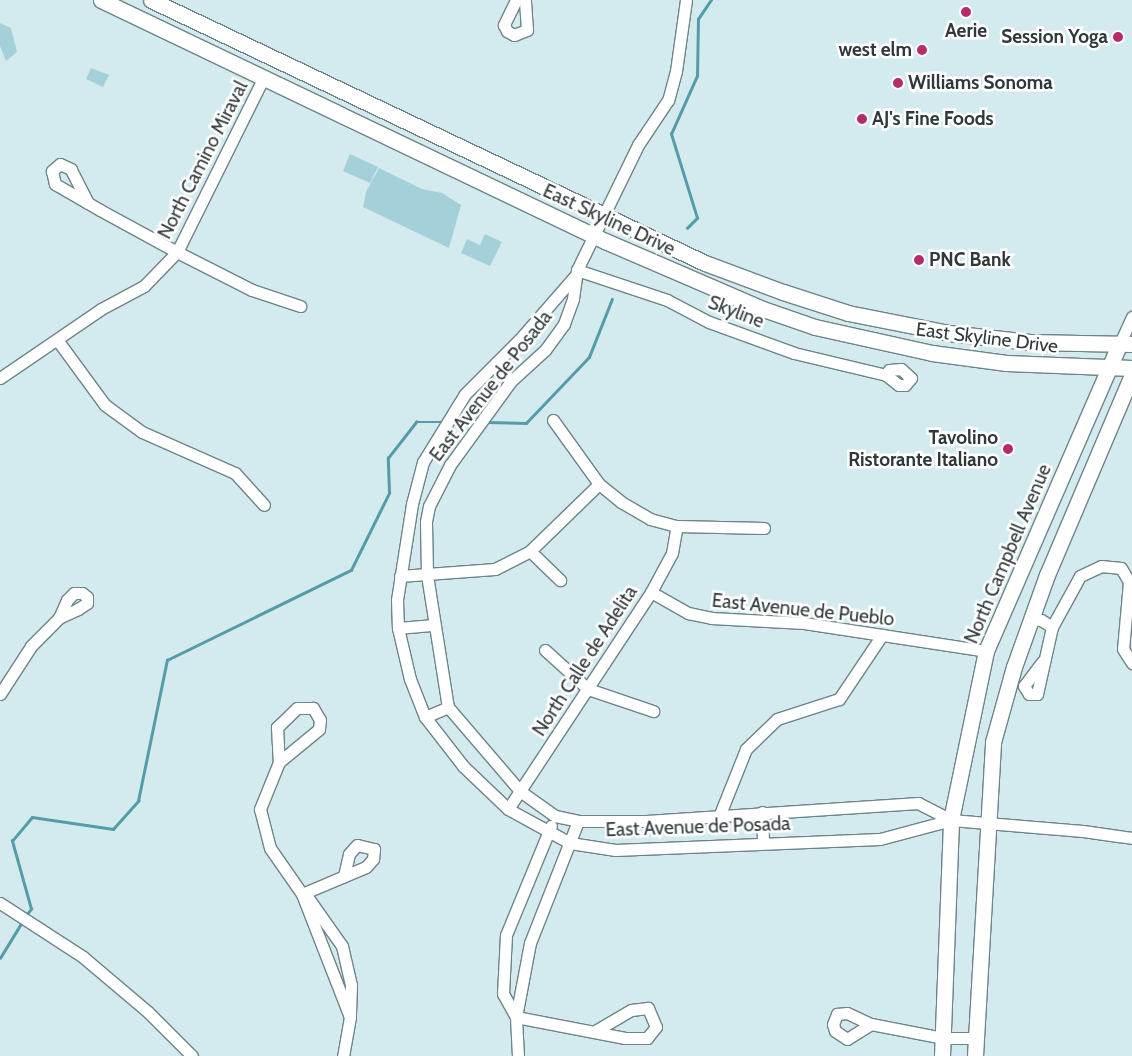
<!DOCTYPE html>
<html>
<head>
<meta charset="utf-8">
<style>
  body { margin:0 }
  #map { position:relative; width:1132px; height:1056px; overflow:hidden; background:#d3ebef; font-family:Cabin,sans-serif }
  div>[style] { position:absolute }
  .green>* { inset:0; background:#a4d1d9 }
  .stream>* { height:2.5px; margin:-1.25px; padding:0 1.25px; transform-origin:1.25px; border-radius:1.25px; background:#549ca8 }
  .roads { filter:drop-shadow(1px 0 #6e8488) drop-shadow(-1px 0 #6e8488) drop-shadow(0 1px #6e8488) drop-shadow(0 -1px #6e8488) }
  .minor>* { height:11px; margin:-5.5px; padding:0 5.5px; transform-origin:5.5px; border-radius:5.5px; background:#fff }
  .major>* { height:15px; margin:-7.5px; padding:0 7.5px; transform-origin:7.5px; border-radius:7.5px; background:#fff }
  .dots>* { width:14px; height:14px; translate:-50% -50%; box-sizing:border-box; border:2px solid #fff; border-radius:50% }
  span { translate:-50% -50%; white-space:nowrap; text-align:center; line-height:1.15; -webkit-text-stroke:5px #fff; paint-order:stroke }
  .poi-label { font-size:19px; color:#2f383a; font-weight:700 }
  .right { translate:-100% -50%; text-align:right }
  .left { translate:0 -50%; text-align:left }
  .street-label { font-size:19px; color:#2f383a }
</style>
</head>
<body>
<div id="map">
  <div class="green">
    <i style="clip-path:polygon(0 23px,11px 28px,17px 52px,6px 61px,0 46px)"></i>
    <i style="clip-path:polygon(91px 68px,109px 75px,103px 87px,86px 79px)"></i>
    <i style="clip-path:polygon(350px 154px,378px 167px,370px 183px,343px 171px)"></i>
    <i style="clip-path:polygon(379px 168px,422px 189px,442px 193px,461px 205px,449px 248px,363px 207px,366px 192px)"></i>
    <i style="clip-path:polygon(485px 234px,502px 242px,490px 266px,461px 253px,467px 239px,480px 245px)"></i>
  </div>
  <div class="stream">
    <i style="left:687px;top:228px;width:14px;rotate:-45deg"></i>
    <i style="left:697px;top:218px;width:88px;rotate:-107.2deg"></i>
    <i style="left:671px;top:134px;width:64px;rotate:-65.9deg"></i>
    <i style="left:697px;top:76px;width:57px;rotate:-89deg"></i>
    <i style="left:698px;top:19px;width:23px;rotate:-56deg"></i>
    <i style="left:453px;top:422px;width:24px"></i>
    <i style="left:485px;top:422px;width:41px;rotate:1.4deg"></i>
    <i style="left:526px;top:423px;width:91px;rotate:-46.3deg"></i>
    <i style="left:589px;top:357px;width:62px;rotate:-68.4deg"></i>
    <i style="left:26px;top:915px;width:8px;rotate:-50deg"></i>
    <i style="left:31px;top:909px;width:71px;rotate:-105.6deg"></i>
    <i style="left:12px;top:841px;width:31px;rotate:-50deg"></i>
    <i style="left:32px;top:817px;width:82px;rotate:8.4deg"></i>
    <i style="left:113px;top:829px;width:38px;rotate:-48deg"></i>
    <i style="left:138px;top:801px;width:144px;rotate:-78.4deg"></i>
    <i style="left:167px;top:660px;width:205px;rotate:-26.1deg"></i>
    <i style="left:351px;top:570px;width:86px;rotate:-63.7deg"></i>
    <i style="left:389px;top:493px;width:35px;rotate:-92deg"></i>
    <i style="left:388px;top:458px;width:46px;rotate:-52.1deg"></i>
    <i style="left:416px;top:422px;width:26px"></i>
    <i style="left:0;top:958px;width:42px;rotate:-58.6deg"></i>
  </div>
  <div class="roads">
    <div class="minor">
      <i style="left:516px;top:0;width:28px;rotate:116deg"></i>
      <i style="left:504px;top:25px;width:7px;rotate:63deg"></i>
      <i style="left:507px;top:31px;width:8px;rotate:30deg"></i>
      <i style="left:514px;top:35px;width:14px;rotate:-21deg"></i>
      <i style="left:527px;top:30px;width:30px;rotate:-94deg"></i>
      <i style="left:686px;top:0;width:72px;rotate:98deg"></i>
      <i style="left:676px;top:71px;width:30px;rotate:105deg"></i>
      <i style="left:668px;top:100px;width:54px;rotate:123.7deg"></i>
      <i style="left:638px;top:145px;width:139px;rotate:116deg"></i>
      <i style="left:577px;top:270px;width:29px;rotate:98deg"></i>
      <i style="left:573px;top:299px;width:27px;rotate:110deg"></i>
      <i style="left:564px;top:324px;width:32px;rotate:126deg"></i>
      <i style="left:545px;top:350px;width:46px;rotate:137.6deg"></i>
      <i style="left:511px;top:381px;width:104px;rotate:126deg"></i>
      <i style="left:450px;top:465px;width:46px;rotate:117.1deg"></i>
      <i style="left:429px;top:506px;width:16px;rotate:101deg"></i>
      <i style="left:426px;top:522px;width:53px;rotate:88.9deg"></i>
      <i style="left:427px;top:575px;width:134px;rotate:81deg"></i>
      <i style="left:448px;top:707px;width:111px;rotate:49.4deg"></i>
      <i style="left:520px;top:791px;width:43px;rotate:35.5deg"></i>
      <i style="left:555px;top:816px;width:24px;rotate:12deg"></i>
      <i style="left:578px;top:821px;width:68px"></i>
      <i style="left:646px;top:821px;width:273px;rotate:-3.8deg"></i>
      <i style="left:918px;top:803px;width:37px;rotate:27deg"></i>
      <i style="left:88px;top:203px;width:38px;rotate:-117deg"></i>
      <i style="left:71px;top:169px;width:12px;rotate:-156deg"></i>
      <i style="left:60px;top:164px;width:11px;rotate:139deg"></i>
      <i style="left:52px;top:171px;width:13px;rotate:77deg"></i>
      <i style="left:55px;top:184px;width:38px;rotate:30deg"></i>
      <i style="left:88px;top:203px;width:14px;rotate:30deg"></i>
      <i style="left:100px;top:210px;width:88px;rotate:28.6deg"></i>
      <i style="left:177px;top:252px;width:84px;rotate:26.9deg"></i>
      <i style="left:252px;top:290px;width:51px;rotate:18.4deg"></i>
      <i style="left:577px;top:270px;width:95px;rotate:18.4deg"></i>
      <i style="left:667px;top:300px;width:47px;rotate:27.6deg"></i>
      <i style="left:709px;top:322px;width:90px;rotate:20deg"></i>
      <i style="left:794px;top:353px;width:95px;rotate:13.4deg"></i>
      <i style="left:886px;top:375px;width:16px;rotate:38deg"></i>
      <i style="left:899px;top:385px;width:6px"></i>
      <i style="left:905px;top:385px;width:9px;rotate:-49deg"></i>
      <i style="left:911px;top:378px;width:13px;rotate:-138deg"></i>
      <i style="left:901px;top:369px;width:12px;rotate:175deg"></i>
      <i style="left:889px;top:370px;width:6px;rotate:121deg"></i>
      <i style="left:574px;top:277px;width:84px;rotate:131.1deg"></i>
      <i style="left:519px;top:340px;width:76px;rotate:135deg"></i>
      <i style="left:465px;top:394px;width:80px;rotate:121.7deg"></i>
      <i style="left:423px;top:462px;width:43px;rotate:104.7deg"></i>
      <i style="left:412px;top:504px;width:97px;rotate:98.9deg"></i>
      <i style="left:397px;top:600px;width:28px;rotate:88deg"></i>
      <i style="left:398px;top:628px;width:52px;rotate:76.8deg"></i>
      <i style="left:410px;top:679px;width:41px;rotate:68.5deg"></i>
      <i style="left:425px;top:717px;width:62px;rotate:52.2deg"></i>
      <i style="left:463px;top:766px;width:62px;rotate:43.7deg"></i>
      <i style="left:508px;top:809px;width:71px;rotate:28.7deg"></i>
      <i style="left:570px;top:843px;width:46px;rotate:8.8deg"></i>
      <i style="left:615px;top:850px;width:265px;rotate:-2.4deg"></i>
      <i style="left:880px;top:839px;width:73px;rotate:-15deg"></i>
      <i style="left:951px;top:820px;width:132px;rotate:4.8deg"></i>
      <i style="left:1083px;top:831px;width:49px;rotate:8.1deg"></i>
      <i style="left:58px;top:341px;width:79px;rotate:53.7deg"></i>
      <i style="left:105px;top:405px;width:46px;rotate:36.1deg"></i>
      <i style="left:142px;top:432px;width:102px;rotate:23.8deg"></i>
      <i style="left:235px;top:473px;width:43px;rotate:47.8deg"></i>
      <i style="left:1119px;top:345px;width:31px;rotate:-65deg"></i>
      <i style="left:496px;top:363px;width:23px;rotate:50deg"></i>
      <i style="left:0;top:378px;width:122px;rotate:-34.3deg"></i>
      <i style="left:101px;top:309px;width:49px;rotate:-28.1deg"></i>
      <i style="left:144px;top:286px;width:47px;rotate:-45.9deg"></i>
      <i style="left:177px;top:252px;width:195px;rotate:-63.6deg"></i>
      <i style="left:553px;top:420px;width:79px;rotate:54.3deg"></i>
      <i style="left:599px;top:484px;width:28px;rotate:39deg"></i>
      <i style="left:621px;top:502px;width:34px;rotate:30deg"></i>
      <i style="left:650px;top:519px;width:28px;rotate:15deg"></i>
      <i style="left:677px;top:526px;width:87px;rotate:1.3deg"></i>
      <i style="left:530px;top:551px;width:42px;rotate:44deg"></i>
      <i style="left:400px;top:576px;width:95px;rotate:-4.2deg"></i>
      <i style="left:495px;top:569px;width:39px;rotate:-27deg"></i>
      <i style="left:530px;top:551px;width:96px;rotate:-44.2deg"></i>
      <i style="left:651px;top:592px;width:43px;rotate:29.6deg"></i>
      <i style="left:688px;top:613px;width:24px;rotate:12deg"></i>
      <i style="left:711px;top:618px;width:93px;rotate:3.1deg"></i>
      <i style="left:804px;top:623px;width:184px;rotate:8.7deg"></i>
      <i style="left:1031px;top:619px;width:10px;rotate:6deg"></i>
      <i style="left:1041px;top:620px;width:13px;rotate:32deg"></i>
      <i style="left:1052px;top:627px;width:58px;rotate:-61.2deg"></i>
      <i style="left:1080px;top:576px;width:23px;rotate:-25deg"></i>
      <i style="left:1101px;top:566px;width:20px;rotate:6deg"></i>
      <i style="left:1121px;top:568px;width:16px;rotate:60deg"></i>
      <i style="left:1129px;top:582px;width:67px;rotate:95.1deg"></i>
      <i style="left:1123px;top:649px;width:17px;rotate:57deg"></i>
      <i style="left:398px;top:628px;width:36px;rotate:-5deg"></i>
      <i style="left:545px;top:650px;width:58px;rotate:42.2deg"></i>
      <i style="left:588px;top:689px;width:69px;rotate:18.7deg"></i>
      <i style="left:1042px;top:662px;width:30px;rotate:127deg"></i>
      <i style="left:1024px;top:686px;width:9px;rotate:58deg"></i>
      <i style="left:1029px;top:694px;width:8px"></i>
      <i style="left:1037px;top:694px;width:69px;rotate:-77.4deg"></i>
      <i style="left:0;top:694px;width:57px;rotate:-57.1deg"></i>
      <i style="left:31px;top:646px;width:40px;rotate:-45deg"></i>
      <i style="left:59px;top:618px;width:20px;rotate:-66deg"></i>
      <i style="left:67px;top:600px;width:10px;rotate:-45deg"></i>
      <i style="left:74px;top:593px;width:8px"></i>
      <i style="left:82px;top:593px;width:6px;rotate:39deg"></i>
      <i style="left:87px;top:597px;width:6px;rotate:90deg"></i>
      <i style="left:87px;top:603px;width:11px;rotate:146deg"></i>
      <i style="left:78px;top:609px;width:21px;rotate:155deg"></i>
      <i style="left:425px;top:717px;width:25px;rotate:-23deg"></i>
      <i style="left:279px;top:762px;width:52px;rotate:-39.5deg"></i>
      <i style="left:319px;top:729px;width:9px;rotate:-84deg"></i>
      <i style="left:320px;top:720px;width:14px;rotate:-120deg"></i>
      <i style="left:313px;top:708px;width:16px;rotate:180deg"></i>
      <i style="left:297px;top:708px;width:28px;rotate:136deg"></i>
      <i style="left:277px;top:727px;width:35px;rotate:87deg"></i>
      <i style="left:279px;top:762px;width:51px;rotate:112deg"></i>
      <i style="left:260px;top:809px;width:40px;rotate:75.6deg"></i>
      <i style="left:270px;top:848px;width:56px;rotate:55.2deg"></i>
      <i style="left:302px;top:894px;width:132px;rotate:68.7deg"></i>
      <i style="left:508px;top:809px;width:260px;rotate:-56.6deg"></i>
      <i style="left:651px;top:592px;width:44px;rotate:-61.7deg"></i>
      <i style="left:672px;top:553px;width:27px;rotate:-80deg"></i>
      <i style="left:762px;top:812px;width:30px;rotate:88deg"></i>
      <i style="left:720px;top:814px;width:70px;rotate:-68.2deg"></i>
      <i style="left:746px;top:749px;width:43px;rotate:-44.1deg"></i>
      <i style="left:777px;top:719px;width:65px;rotate:-17.9deg"></i>
      <i style="left:839px;top:699px;width:77px;rotate:-56.1deg"></i>
      <i style="left:302px;top:894px;width:69px;rotate:-22.9deg"></i>
      <i style="left:366px;top:867px;width:11px;rotate:-49deg"></i>
      <i style="left:373px;top:859px;width:10px;rotate:-84deg"></i>
      <i style="left:374px;top:849px;width:17px;rotate:-167deg"></i>
      <i style="left:357px;top:845px;width:12px;rotate:132deg"></i>
      <i style="left:349px;top:854px;width:23px;rotate:103deg"></i>
      <i style="left:306px;top:895px;width:62px;rotate:54.8deg"></i>
      <i style="left:342px;top:946px;width:40px;rotate:77deg"></i>
      <i style="left:351px;top:985px;width:32px;rotate:92deg"></i>
      <i style="left:350px;top:1017px;width:40px;rotate:100deg"></i>
      <i style="left:0;top:903px;width:99px;rotate:33deg"></i>
      <i style="left:83px;top:957px;width:85px;rotate:40.2deg"></i>
      <i style="left:148px;top:1012px;width:62px;rotate:45deg"></i>
      <i style="left:516px;top:1017px;width:111px;rotate:10.9deg"></i>
      <i style="left:625px;top:1038px;width:22px"></i>
      <i style="left:647px;top:1038px;width:14px;rotate:-51deg"></i>
      <i style="left:656px;top:1027px;width:21px;rotate:-113deg"></i>
      <i style="left:648px;top:1008px;width:17px;rotate:173deg"></i>
      <i style="left:631px;top:1010px;width:42px;rotate:149.7deg"></i>
      <i style="left:516px;top:1017px;width:26px;rotate:-119deg"></i>
      <i style="left:503px;top:994px;width:59px;rotate:-87.1deg"></i>
      <i style="left:506px;top:935px;width:118px;rotate:-67.6deg"></i>
      <i style="left:871px;top:1024px;width:28px;rotate:148deg"></i>
      <i style="left:847px;top:1039px;width:14px;rotate:-146deg"></i>
      <i style="left:835px;top:1031px;width:7px;rotate:-106deg"></i>
      <i style="left:833px;top:1024px;width:11px;rotate:-68deg"></i>
      <i style="left:837px;top:1014px;width:10px;rotate:-6deg"></i>
      <i style="left:847px;top:1013px;width:26px;rotate:25deg"></i>
      <i style="left:871px;top:1024px;width:73px;rotate:11deg"></i>
      <i style="left:943px;top:1038px;width:34px"></i>
      <i style="left:518px;top:1056px;width:39px;rotate:-93deg"></i>
      <i style="left:516px;top:1017px;width:75px;rotate:-79.3deg"></i>
      <i style="left:530px;top:943px;width:131px;rotate:-68.5deg"></i>
    </div>
    <div class="major">
      <i style="left:101px;top:0;width:559px;rotate:25.56deg"></i>
      <i style="left:605px;top:241px;width:172px;rotate:23.3deg"></i>
      <i style="left:763px;top:309px;width:55px;rotate:19.1deg"></i>
      <i style="left:815px;top:327px;width:120px;rotate:12.5deg"></i>
      <i style="left:932px;top:353px;width:75px;rotate:7.7deg"></i>
      <i style="left:1006px;top:363px;width:126px;rotate:2.3deg"></i>
      <i style="left:151px;top:0;width:613px;rotate:25.4deg"></i>
      <i style="left:705px;top:263px;width:83px;rotate:20.4deg"></i>
      <i style="left:783px;top:292px;width:68px;rotate:17.9deg"></i>
      <i style="left:848px;top:313px;width:103px;rotate:11.2deg"></i>
      <i style="left:949px;top:333px;width:81px;rotate:6.4deg"></i>
      <i style="left:1029px;top:342px;width:103px;rotate:1.1deg"></i>
      <i style="left:942px;top:1056px;width:236px;rotate:-87.8deg"></i>
      <i style="left:951px;top:820px;width:173px;rotate:-78.3deg"></i>
      <i style="left:986px;top:651px;width:334px;rotate:-66.5deg"></i>
      <i style="left:975px;top:1056px;width:315px;rotate:-86.7deg"></i>
      <i style="left:993px;top:742px;width:78px;rotate:-74.4deg"></i>
      <i style="left:1014px;top:667px;width:98px;rotate:-70.3deg"></i>
      <i style="left:1047px;top:575px;width:217px;rotate:-67deg"></i>
    </div>
  </div>
  <div class="dots">
    <i style="left:966px;top:12px;background:#b62c69"></i>
    <i style="left:1118px;top:37px;background:#b62c69"></i>
    <i style="left:922px;top:50px;background:#b62c69"></i>
    <i style="left:898px;top:83px;background:#b62c69"></i>
    <i style="left:862px;top:119px;background:#b62c69"></i>
    <i style="left:919px;top:260px;background:#b62c69"></i>
    <i style="left:1008px;top:449px;background:#b62c69"></i>
  </div>
  <div class="poi-label">
    <span style="left:966px;top:31px">Aerie</span>
    <span class="right" style="left:1108px;top:37px">Session Yoga</span>
    <span class="right" style="left:912px;top:50px">west elm</span>
    <span class="left" style="left:908px;top:83px">Williams Sonoma</span>
    <span class="left" style="left:872px;top:119px">AJ's Fine Foods</span>
    <span class="left" style="left:929px;top:260px">PNC Bank</span>
    <span class="right" style="left:998px;top:449px">Tavolino<br>Ristorante Italiano</span>
  </div>
  <div class="street-label">
    <span style="left:203px;top:160px;rotate:-63deg">North Camino Miraval</span>
    <span style="left:609px;top:220px;rotate:25deg">East Skyline Drive</span>
    <span style="left:736px;top:312px;rotate:21deg">Skyline</span>
    <span style="left:987px;top:338px;rotate:7deg">East Skyline Drive</span>
    <span style="left:491px;top:386px;rotate:-52deg">East Avenue de Posada</span>
    <span style="left:1008px;top:554px;rotate:-67deg">North Campbell Avenue</span>
    <span style="left:803px;top:610px;rotate:6deg">East Avenue de Pueblo</span>
    <span style="left:585px;top:661px;rotate:-57deg">North Calle de Adelita</span>
    <span style="left:698px;top:827px;rotate:-2deg">East Avenue de Posada</span>
  </div>
</div>
</body>
</html>
